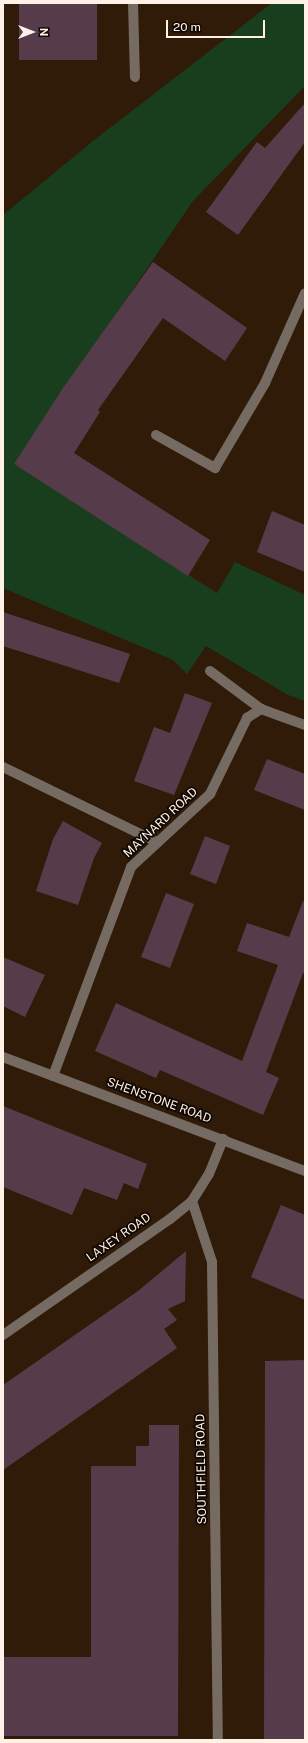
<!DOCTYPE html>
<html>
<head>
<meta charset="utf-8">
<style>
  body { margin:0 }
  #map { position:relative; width:308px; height:1743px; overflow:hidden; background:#2f1b08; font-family:"Public Sans",sans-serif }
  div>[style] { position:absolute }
  .green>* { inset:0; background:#183e1d }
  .building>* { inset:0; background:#563c4b }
  .minor>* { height:10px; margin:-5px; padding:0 5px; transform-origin:5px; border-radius:5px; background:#766b62 }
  span { translate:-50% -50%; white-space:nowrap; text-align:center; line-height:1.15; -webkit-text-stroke:3.5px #100803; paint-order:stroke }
  .street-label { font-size:12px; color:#fff1e5 }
  .frame { position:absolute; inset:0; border:4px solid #fff1e5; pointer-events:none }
  .north { position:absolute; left:12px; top:12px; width:40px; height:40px; -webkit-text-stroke:3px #100803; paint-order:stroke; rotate:90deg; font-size:11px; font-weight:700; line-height:16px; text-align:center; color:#fff1e5 }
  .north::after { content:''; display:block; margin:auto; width:14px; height:18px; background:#fff1e5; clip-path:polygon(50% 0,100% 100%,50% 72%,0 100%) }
  .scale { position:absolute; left:166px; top:20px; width:99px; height:18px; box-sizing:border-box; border:2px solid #fff1e5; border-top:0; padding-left:5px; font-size:12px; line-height:14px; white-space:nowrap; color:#fff1e5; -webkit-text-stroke:3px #100803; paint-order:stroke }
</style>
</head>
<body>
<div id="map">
  <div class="green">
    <i style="clip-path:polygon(272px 3px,305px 3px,305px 86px,193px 201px,14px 464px,217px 593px,235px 562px,305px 595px,305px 701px,288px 695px,206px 646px,187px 674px,173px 660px,3px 588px,3px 215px,98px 137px)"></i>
  </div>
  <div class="building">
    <i style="clip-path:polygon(19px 3px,97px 3px,97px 60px,19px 60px)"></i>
    <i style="clip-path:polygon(305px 103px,305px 142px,238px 235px,206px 212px,257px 142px,265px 148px)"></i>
    <i style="clip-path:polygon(153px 262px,247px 328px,225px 361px,163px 318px,98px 410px,100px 412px,74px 453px,210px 540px,188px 576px,14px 464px,63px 388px)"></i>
    <i style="clip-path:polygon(272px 511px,305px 525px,305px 572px,257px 552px)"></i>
    <i style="clip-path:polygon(3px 612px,130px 654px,119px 683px,3px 646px)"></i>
    <i style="clip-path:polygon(185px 693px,212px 703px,174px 795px,134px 781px,154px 727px,170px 733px)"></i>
    <i style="clip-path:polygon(267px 759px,305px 774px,305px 810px,254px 790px)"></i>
    <i style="clip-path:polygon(63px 821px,102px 843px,94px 858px,78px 905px,36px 891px,53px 839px)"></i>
    <i style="clip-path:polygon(205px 836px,230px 846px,216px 884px,190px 874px)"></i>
    <i style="clip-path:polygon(166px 893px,194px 904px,170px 968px,141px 957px)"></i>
    <i style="clip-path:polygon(303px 901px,305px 902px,305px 974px,303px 973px,266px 1072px,279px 1078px,263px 1115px,160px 1070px,156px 1078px,95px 1051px,116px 1003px,242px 1061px,278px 965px,237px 951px,247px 923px,289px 937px)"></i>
    <i style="clip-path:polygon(3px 957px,45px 975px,25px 1017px,3px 1006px)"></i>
    <i style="clip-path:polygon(3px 1106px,147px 1164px,138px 1189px,124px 1183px,117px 1200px,84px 1188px,72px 1215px,3px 1187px)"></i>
    <i style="clip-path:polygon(281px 1205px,305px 1215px,305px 1300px,251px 1277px)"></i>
    <i style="clip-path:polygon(186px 1251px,185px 1301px,168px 1309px,177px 1320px,164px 1329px,177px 1348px,3px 1470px,3px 1385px,138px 1291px)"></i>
    <i style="clip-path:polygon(305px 1360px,305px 1740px,264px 1740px,265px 1361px)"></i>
    <i style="clip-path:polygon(149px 1425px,179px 1425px,178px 1736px,3px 1736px,3px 1657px,91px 1657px,91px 1466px,136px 1466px,136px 1446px,149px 1446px)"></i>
  </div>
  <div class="minor">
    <i style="left:133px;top:3px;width:74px;rotate:88.5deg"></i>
    <i style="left:156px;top:435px;width:68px;rotate:29.2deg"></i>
    <i style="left:215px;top:468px;width:99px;rotate:-59.5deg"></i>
    <i style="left:265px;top:383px;width:98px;rotate:-66deg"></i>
    <i style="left:210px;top:671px;width:64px;rotate:36.7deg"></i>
    <i style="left:3px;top:767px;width:171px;rotate:26deg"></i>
    <i style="left:3px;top:1057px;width:323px;rotate:20.7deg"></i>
    <i style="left:53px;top:1076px;width:223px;rotate:-69.5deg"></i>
    <i style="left:131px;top:867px;width:108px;rotate:-42.7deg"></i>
    <i style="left:210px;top:794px;width:85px;rotate:-64deg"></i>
    <i style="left:247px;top:718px;width:17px;rotate:-33deg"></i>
    <i style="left:261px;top:709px;width:47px;rotate:20deg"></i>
    <i style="left:192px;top:1201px;width:64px;rotate:71.8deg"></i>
    <i style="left:212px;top:1262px;width:478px;rotate:89.3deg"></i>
    <i style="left:3px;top:1335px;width:203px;rotate:-34.8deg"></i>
    <i style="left:170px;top:1219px;width:28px;rotate:-39deg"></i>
    <i style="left:192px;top:1201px;width:32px;rotate:-58deg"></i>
    <i style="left:209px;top:1174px;width:38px;rotate:-68deg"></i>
  </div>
  <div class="street-label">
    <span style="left:161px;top:823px;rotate:-43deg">MAYNARD ROAD</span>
    <span style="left:159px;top:1101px;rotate:20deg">SHENSTONE ROAD</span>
    <span style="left:119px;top:1238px;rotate:-35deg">LAXEY ROAD</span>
    <span style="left:202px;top:1469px;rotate:-91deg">SOUTHFIELD ROAD</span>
  </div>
  <div class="frame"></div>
  <div class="north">N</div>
  <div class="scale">20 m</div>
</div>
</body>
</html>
